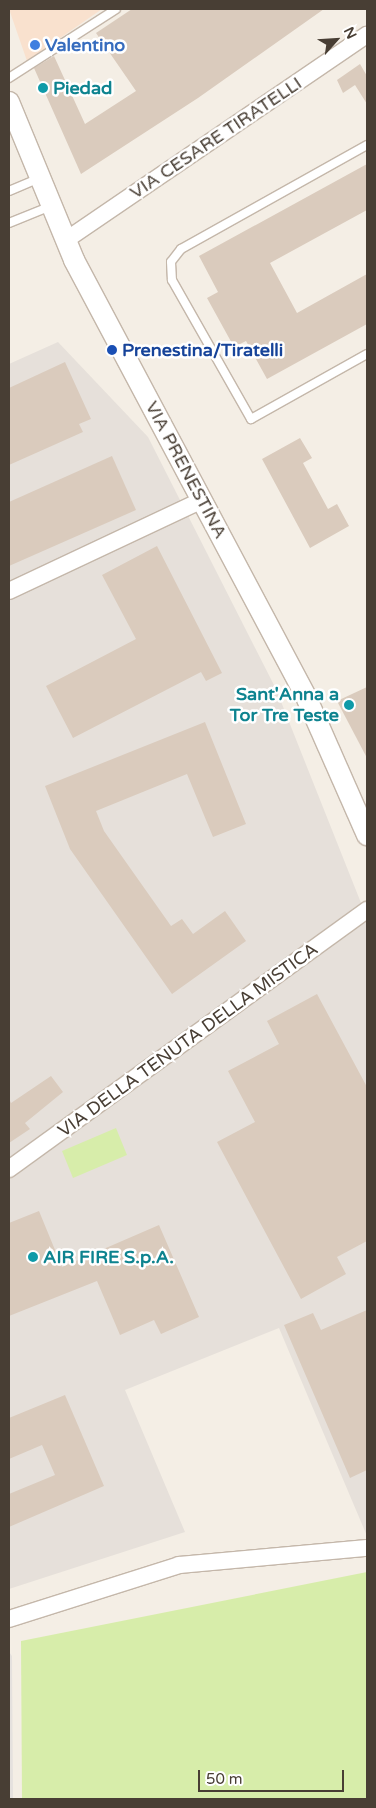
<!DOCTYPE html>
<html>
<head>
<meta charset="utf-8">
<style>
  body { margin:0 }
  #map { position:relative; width:376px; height:1808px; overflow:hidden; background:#f4eee5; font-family:"Varela Round",sans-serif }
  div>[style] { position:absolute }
  .commercial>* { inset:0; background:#f9e1ce }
  .industrial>* { inset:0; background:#e6e0da }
  .green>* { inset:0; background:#d7edaa }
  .parking>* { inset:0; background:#e5e1de }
  .building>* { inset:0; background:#dacbbd }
  .roads { filter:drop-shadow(1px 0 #c4b7aa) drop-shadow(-1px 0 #c4b7aa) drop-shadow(0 1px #c4b7aa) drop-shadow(0 -1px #c4b7aa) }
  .service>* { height:8px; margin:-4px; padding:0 4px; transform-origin:4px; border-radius:4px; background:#fff }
  .minor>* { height:16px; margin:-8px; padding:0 8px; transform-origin:8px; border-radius:8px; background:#fff }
  .tertiary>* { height:20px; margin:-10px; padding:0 10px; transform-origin:10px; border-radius:10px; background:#fff }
  .dots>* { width:14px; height:14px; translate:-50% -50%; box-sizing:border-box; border:2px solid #fff; border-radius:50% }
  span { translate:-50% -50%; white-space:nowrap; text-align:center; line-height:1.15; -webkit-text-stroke:5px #fff; paint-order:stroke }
  .shop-label { font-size:18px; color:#366cbe; font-weight:700 }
  .left { translate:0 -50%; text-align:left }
  .culture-label { font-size:18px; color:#0d838f; font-weight:700 }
  .right { translate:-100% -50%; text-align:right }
  .street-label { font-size:18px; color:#483e34 }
  .transit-label { font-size:18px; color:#164399; font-weight:700 }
  .frame { position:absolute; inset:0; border:10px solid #483e34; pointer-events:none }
  .north { position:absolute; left:311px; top:15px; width:50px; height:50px; -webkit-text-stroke:4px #fff; paint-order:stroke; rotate:64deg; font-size:14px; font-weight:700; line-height:20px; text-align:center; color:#483e34 }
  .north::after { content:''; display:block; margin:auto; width:18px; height:22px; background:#483e34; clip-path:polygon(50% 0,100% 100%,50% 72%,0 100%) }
  .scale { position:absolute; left:198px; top:1770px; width:146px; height:22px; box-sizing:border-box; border:2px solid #483e34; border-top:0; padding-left:6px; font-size:15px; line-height:18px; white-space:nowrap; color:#483e34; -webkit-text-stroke:4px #fff; paint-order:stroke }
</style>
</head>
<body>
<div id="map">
  <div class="commercial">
    <i style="clip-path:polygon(9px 9px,102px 9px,27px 61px)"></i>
  </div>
  <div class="industrial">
    <i style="clip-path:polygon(58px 342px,148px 437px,276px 689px,367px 918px,367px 1536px,279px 1328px,125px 1390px,185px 1532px,9px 1589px,9px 364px)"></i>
  </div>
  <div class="green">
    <i style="clip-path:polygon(116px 1128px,127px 1155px,73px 1178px,62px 1151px)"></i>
    <i style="clip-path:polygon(367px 1572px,367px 1799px,22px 1799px,21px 1641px)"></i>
  </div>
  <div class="parking">
    <i style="clip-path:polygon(9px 1652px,12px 1656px,13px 1799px,9px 1799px)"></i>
  </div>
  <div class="building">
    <i style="clip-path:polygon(132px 9px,324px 9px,198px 98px,81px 174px,34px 68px,54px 56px,85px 124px,136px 91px,96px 33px)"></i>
    <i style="clip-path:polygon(360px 64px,367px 76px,367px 104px,355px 85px,343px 93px,337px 80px)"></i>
    <i style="clip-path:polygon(367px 164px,367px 210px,270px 263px,297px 313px,367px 274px,367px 324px,267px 379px,246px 341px,234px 347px,207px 298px,218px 292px,199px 256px)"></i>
    <i style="clip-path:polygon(65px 362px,91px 419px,79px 424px,83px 432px,9px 465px,9px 388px)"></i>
    <i style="clip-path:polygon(300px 438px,312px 458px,303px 463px,328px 509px,337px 504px,349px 526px,310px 548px,262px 459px)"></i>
    <i style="clip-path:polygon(112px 456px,136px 510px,9px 566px,9px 502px)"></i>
    <i style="clip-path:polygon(157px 546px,222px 673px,206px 681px,201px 672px,73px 738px,46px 686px,136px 639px,102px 575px)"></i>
    <i style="clip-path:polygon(367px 687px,367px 758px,337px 701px)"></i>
    <i style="clip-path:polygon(205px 722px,246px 824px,213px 837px,187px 774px,96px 811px,104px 831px,171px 926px,182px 919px,193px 934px,225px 911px,246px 941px,172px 994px,70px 849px,45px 786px)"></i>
    <i style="clip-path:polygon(317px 994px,367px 1087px,367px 1241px,337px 1257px,346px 1274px,301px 1299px,217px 1142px,255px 1122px,228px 1071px,279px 1044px,267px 1021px)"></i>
    <i style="clip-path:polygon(51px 1076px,63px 1092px,25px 1123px,30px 1129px,9px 1143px,9px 1099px,11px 1103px)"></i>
    <i style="clip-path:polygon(39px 1211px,62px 1267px,159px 1225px,199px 1317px,161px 1334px,154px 1320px,120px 1335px,97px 1281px,9px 1316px,9px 1223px)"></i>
    <i style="clip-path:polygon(367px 1310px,367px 1470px,350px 1478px,284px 1325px,313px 1313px,321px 1330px)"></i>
    <i style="clip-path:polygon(65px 1395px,104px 1486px,9px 1527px,9px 1494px,55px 1475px,42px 1445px,9px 1459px,9px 1418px)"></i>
  </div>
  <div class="roads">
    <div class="service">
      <i style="left:9px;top:78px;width:127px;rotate:-32.8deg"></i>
      <i style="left:367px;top:145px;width:213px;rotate:150.8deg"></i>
      <i style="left:181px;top:249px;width:16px;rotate:128deg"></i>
      <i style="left:171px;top:262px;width:18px;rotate:87deg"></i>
      <i style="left:172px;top:280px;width:160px;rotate:60.4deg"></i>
      <i style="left:251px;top:419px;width:133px;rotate:-29.3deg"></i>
      <i style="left:9px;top:191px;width:33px;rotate:-23deg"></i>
      <i style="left:9px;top:223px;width:45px;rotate:-22deg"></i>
    </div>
    <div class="minor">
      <i style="left:66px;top:240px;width:364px;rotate:-34.3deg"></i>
      <i style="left:9px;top:591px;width:213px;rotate:-25.2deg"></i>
      <i style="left:9px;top:1169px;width:442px;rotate:-35.9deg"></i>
      <i style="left:9px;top:1619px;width:178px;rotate:-17.6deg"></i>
      <i style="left:179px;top:1565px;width:189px;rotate:-5.2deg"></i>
    </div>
    <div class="tertiary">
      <i style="left:9px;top:102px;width:171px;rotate:67.6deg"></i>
      <i style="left:74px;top:260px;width:497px;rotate:62deg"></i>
      <i style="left:307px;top:699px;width:149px;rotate:66.2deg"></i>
    </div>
  </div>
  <div class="dots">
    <i style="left:35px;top:45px;background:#3f7fe0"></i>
    <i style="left:43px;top:88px;background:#0f9aa8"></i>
    <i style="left:112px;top:350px;background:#1a4fb4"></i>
    <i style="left:349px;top:705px;background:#0f9aa8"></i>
    <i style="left:33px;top:1257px;background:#0f9aa8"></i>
  </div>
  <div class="shop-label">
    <span class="left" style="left:45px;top:45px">Valentino</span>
  </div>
  <div class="culture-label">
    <span class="left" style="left:53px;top:88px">Piedad</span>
    <span class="right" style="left:339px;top:705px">Sant'Anna a<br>Tor Tre Teste</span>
    <span class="left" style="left:43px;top:1257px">AIR FIRE S.p.A.</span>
  </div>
  <div class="street-label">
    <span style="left:216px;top:138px;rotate:-34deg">VIA CESARE TIRATELLI</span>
    <span style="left:186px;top:470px;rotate:62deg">VIA PRENESTINA</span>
    <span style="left:188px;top:1040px;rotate:-36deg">VIA DELLA TENUTA DELLA MISTICA</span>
  </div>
  <div class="transit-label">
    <span class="left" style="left:122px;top:350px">Prenestina/Tiratelli</span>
  </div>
  <div class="frame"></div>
  <div class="north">N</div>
  <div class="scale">50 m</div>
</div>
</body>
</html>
